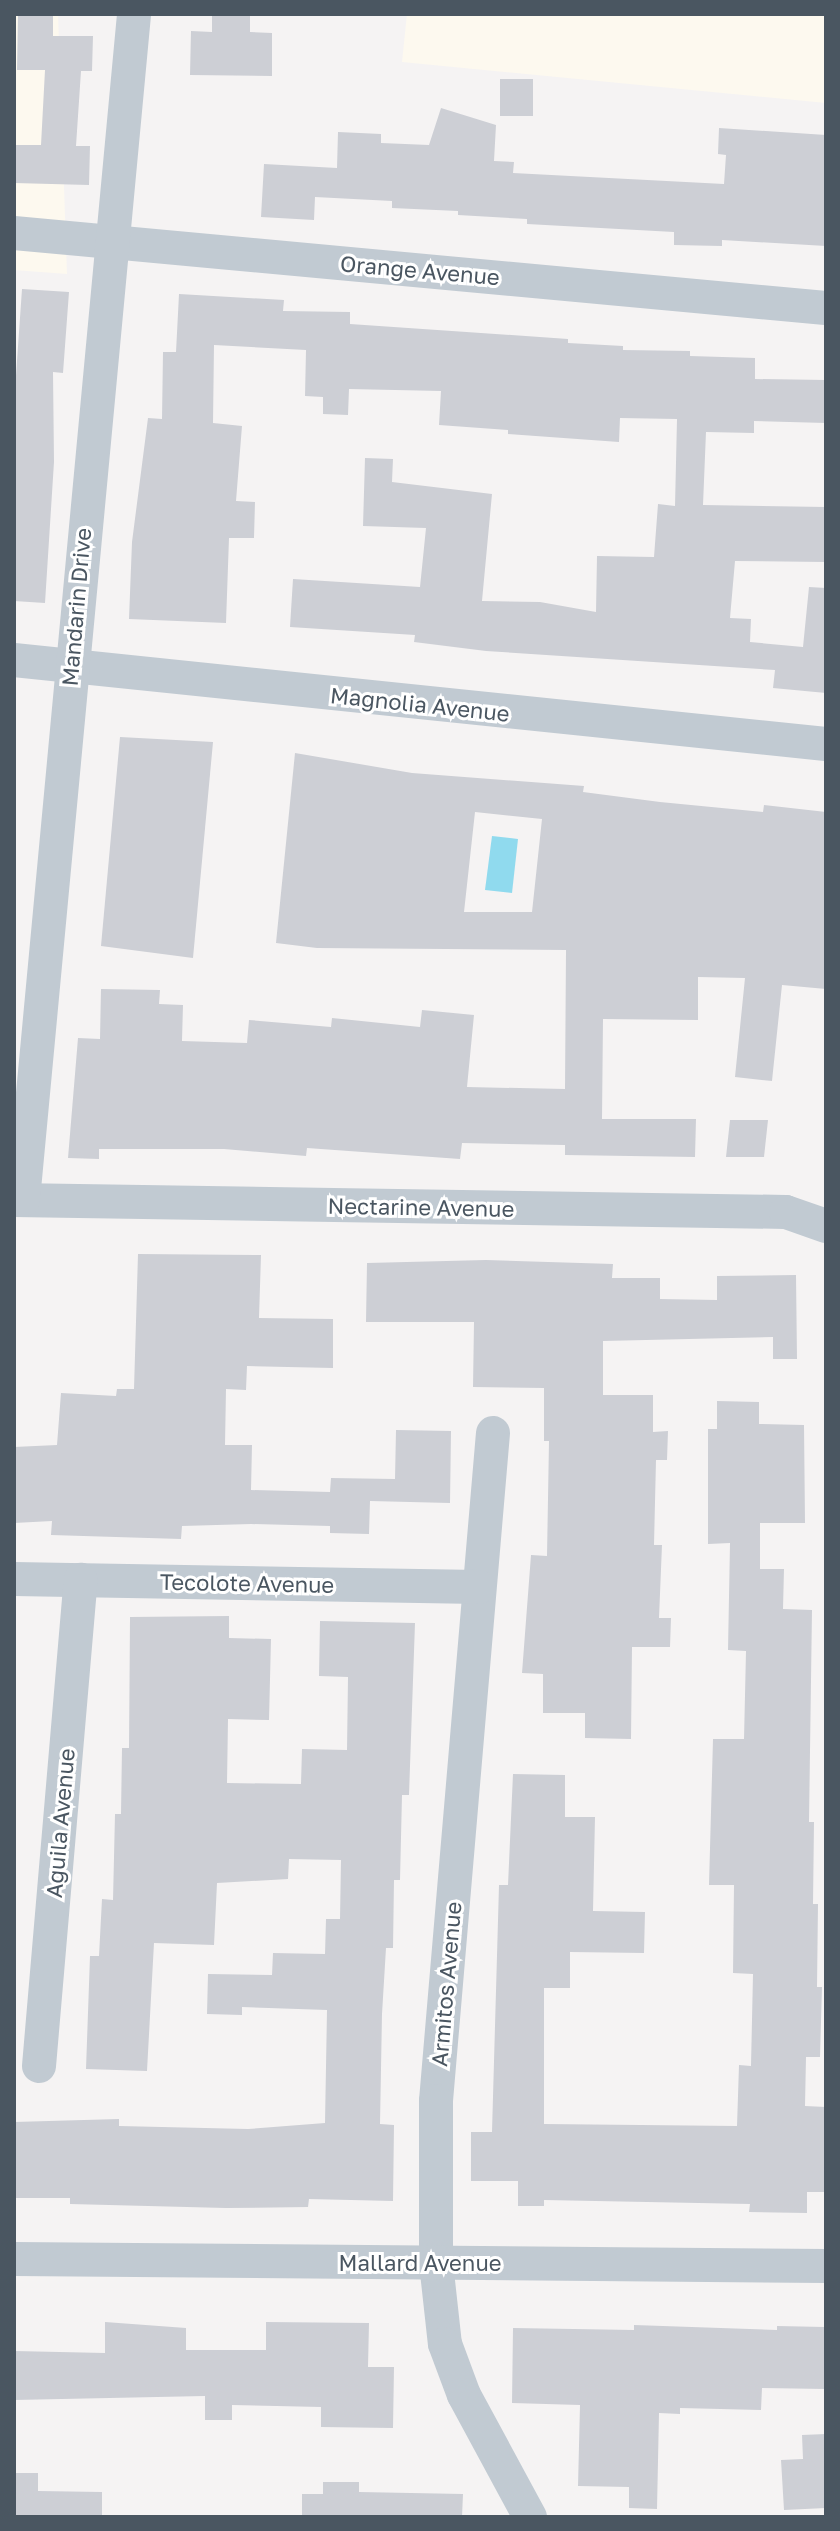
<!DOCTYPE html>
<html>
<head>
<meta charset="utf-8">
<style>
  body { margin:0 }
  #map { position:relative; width:840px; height:2531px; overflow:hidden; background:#f5f3f3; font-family:"Golos Text",sans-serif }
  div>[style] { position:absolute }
  .commercial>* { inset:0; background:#fdf9ef }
  .water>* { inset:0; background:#90daee }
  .building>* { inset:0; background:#cdcfd5 }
  .street>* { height:34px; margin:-17px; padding:0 17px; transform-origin:17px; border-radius:17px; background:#c1cad2 }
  span { translate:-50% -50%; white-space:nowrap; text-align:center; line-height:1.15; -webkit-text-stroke:6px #fff; paint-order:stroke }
  .street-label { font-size:22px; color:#4a5661 }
  .frame { position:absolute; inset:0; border:16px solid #4a5661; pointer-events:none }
</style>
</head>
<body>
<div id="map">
  <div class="commercial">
    <i style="clip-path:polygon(14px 14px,58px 14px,67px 274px,14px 270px)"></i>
    <i style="clip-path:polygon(407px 14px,826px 14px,826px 103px,402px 62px)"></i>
  </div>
  <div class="water">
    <i style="clip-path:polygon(492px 836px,518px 839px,512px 893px,485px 890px)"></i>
  </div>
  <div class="building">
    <i style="clip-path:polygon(18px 14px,53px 14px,53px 36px,93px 36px,92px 71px,81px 71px,76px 146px,90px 146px,89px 185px,14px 183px,14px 145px,41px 145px,45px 70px,17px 70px)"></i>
    <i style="clip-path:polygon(212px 14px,250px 14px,250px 32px,272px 33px,272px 76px,190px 75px,191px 31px,212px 32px)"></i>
    <i style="clip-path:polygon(500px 79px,533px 79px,533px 116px,500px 116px)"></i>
    <i style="clip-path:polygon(441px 108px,496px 125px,494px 161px,514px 162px,513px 173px,724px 184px,726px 155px,718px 154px,719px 128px,826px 135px,826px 246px,722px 240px,722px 246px,674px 245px,674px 232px,527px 224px,527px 219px,458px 215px,458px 211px,392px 208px,392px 201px,315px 197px,314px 220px,261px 217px,264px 164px,337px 168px,338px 132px,381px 134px,381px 143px,429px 145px)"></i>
    <i style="clip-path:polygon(22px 289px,69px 292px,63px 373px,53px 372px,54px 462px,45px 603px,14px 601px,14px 404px)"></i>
    <i style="clip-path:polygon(179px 294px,284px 300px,283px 311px,350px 312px,350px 324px,568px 339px,568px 343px,623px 346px,623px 350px,690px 351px,690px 356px,755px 358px,755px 379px,826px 380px,826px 423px,754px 421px,754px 433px,706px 432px,703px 505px,826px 507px,826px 562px,735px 561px,730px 618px,751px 619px,750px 642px,803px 647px,809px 587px,826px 588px,826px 693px,773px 688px,775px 670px,486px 651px,414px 642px,415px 635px,290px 627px,293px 579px,420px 587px,426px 528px,363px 526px,365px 458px,393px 459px,392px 482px,492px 494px,482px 601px,540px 602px,596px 612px,597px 556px,654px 557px,658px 504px,675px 506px,677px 419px,620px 418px,619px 442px,508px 434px,508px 430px,439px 425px,441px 391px,349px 389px,348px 415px,323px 414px,323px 397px,305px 396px,306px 350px,214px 345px,213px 423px,242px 426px,236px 501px,255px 502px,254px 538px,229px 538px,226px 623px,129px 619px,132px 542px,148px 418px,162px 419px,163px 352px,176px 352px)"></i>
    <i style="clip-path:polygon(120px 737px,213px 742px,193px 958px,101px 946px)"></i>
    <i style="clip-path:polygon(evenodd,295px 753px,412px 773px,584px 786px,583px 792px,660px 802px,763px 812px,764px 805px,826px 812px,826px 989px,782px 985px,772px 1081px,735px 1077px,745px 978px,698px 977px,698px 1020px,603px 1019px,602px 1119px,696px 1119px,695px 1157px,565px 1155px,565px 1145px,462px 1143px,460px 1159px,307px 1148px,306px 1156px,224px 1149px,99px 1149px,99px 1159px,68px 1158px,78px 1038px,100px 1039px,101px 989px,160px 990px,159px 1004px,183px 1005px,182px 1041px,247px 1043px,249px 1020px,331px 1027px,332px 1018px,420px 1027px,422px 1010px,474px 1015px,467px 1087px,565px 1089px,566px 950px,317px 948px,276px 943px,295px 753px,475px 812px,542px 819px,532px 912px,464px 912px,475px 812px)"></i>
    <i style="clip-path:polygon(730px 1120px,768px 1120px,764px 1157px,726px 1157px)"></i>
    <i style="clip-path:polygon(138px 1254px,261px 1255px,259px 1318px,333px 1319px,333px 1368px,247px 1366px,246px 1390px,226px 1389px,225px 1445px,252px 1445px,251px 1490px,330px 1492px,331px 1478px,395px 1479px,396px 1430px,451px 1431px,450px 1503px,370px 1501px,369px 1534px,330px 1533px,330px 1526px,251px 1524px,182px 1526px,181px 1539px,51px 1535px,52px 1521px,14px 1523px,14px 1447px,57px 1445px,61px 1393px,116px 1396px,117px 1389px,134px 1389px)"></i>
    <i style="clip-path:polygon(486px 1260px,613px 1264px,612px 1278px,660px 1278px,660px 1299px,717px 1300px,717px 1276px,796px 1275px,797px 1359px,773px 1359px,773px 1337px,603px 1341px,603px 1395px,653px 1395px,653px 1432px,668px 1431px,667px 1460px,656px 1460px,654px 1545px,662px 1545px,659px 1618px,671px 1618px,670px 1647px,632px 1647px,631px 1739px,585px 1738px,585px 1713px,543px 1713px,543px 1674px,522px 1673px,531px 1555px,547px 1556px,549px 1441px,544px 1441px,544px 1388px,473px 1387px,474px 1322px,366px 1322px,367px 1263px)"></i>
    <i style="clip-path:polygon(717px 1401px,759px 1402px,759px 1424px,804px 1425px,805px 1523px,760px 1523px,760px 1569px,784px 1569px,783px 1609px,812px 1610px,809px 1822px,814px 1822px,813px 1904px,818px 1904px,817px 1987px,822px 1987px,820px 2057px,806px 2057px,805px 2106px,826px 2107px,826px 2192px,807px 2192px,807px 2213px,749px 2212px,750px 2204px,544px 2200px,544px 2206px,518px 2206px,518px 2181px,471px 2181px,471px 2132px,492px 2132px,499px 1885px,508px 1885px,513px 1774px,565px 1775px,565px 1817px,595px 1817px,593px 1911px,645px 1912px,644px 1953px,570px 1952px,570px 1988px,544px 1988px,544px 2124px,737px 2126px,739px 2065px,751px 2066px,753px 1974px,733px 1973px,734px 1885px,709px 1885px,713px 1739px,744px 1739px,746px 1651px,728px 1650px,730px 1543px,708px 1544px,708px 1429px,717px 1429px)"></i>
    <i style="clip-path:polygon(229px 1616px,229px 1638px,271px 1639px,269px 1720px,228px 1719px,227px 1783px,301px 1784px,302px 1749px,347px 1750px,348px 1677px,319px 1676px,320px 1621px,415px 1623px,409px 1795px,402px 1795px,400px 1880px,394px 1880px,393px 1948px,386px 1948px,382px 2014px,380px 2124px,394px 2125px,393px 2201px,309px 2199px,308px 2207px,226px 2208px,70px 2204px,70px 2198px,14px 2198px,14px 2122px,119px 2119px,119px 2126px,248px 2129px,325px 2123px,327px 2010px,242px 2007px,242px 2015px,207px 2014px,208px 1974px,272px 1975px,273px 1953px,325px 1954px,326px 1919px,340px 1919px,341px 1860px,289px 1859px,288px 1879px,217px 1883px,214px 1945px,154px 1943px,147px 2071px,86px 2069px,90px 1956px,99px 1956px,102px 1899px,113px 1900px,115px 1814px,121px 1814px,122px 1748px,129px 1748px,130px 1617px)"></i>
    <i style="clip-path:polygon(105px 2322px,186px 2328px,186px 2350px,266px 2350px,266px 2322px,369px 2323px,368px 2367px,394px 2367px,393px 2428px,321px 2427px,321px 2407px,232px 2405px,232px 2420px,205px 2420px,205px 2396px,14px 2400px,14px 2351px,105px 2353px)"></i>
    <i style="clip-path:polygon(634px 2325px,777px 2330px,777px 2326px,825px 2327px,826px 2389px,762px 2388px,761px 2410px,680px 2408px,680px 2414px,659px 2413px,657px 2509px,629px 2508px,629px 2487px,578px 2486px,580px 2405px,512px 2403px,513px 2328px,634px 2330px)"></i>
    <i style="clip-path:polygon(826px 2434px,826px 2508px,784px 2510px,781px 2460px,803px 2459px,802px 2435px)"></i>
    <i style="clip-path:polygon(14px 2473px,38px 2473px,38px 2491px,102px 2492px,102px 2517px,14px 2517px)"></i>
    <i style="clip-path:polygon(323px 2482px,359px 2482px,359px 2492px,463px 2494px,462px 2517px,302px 2517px,302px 2494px,323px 2494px)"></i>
  </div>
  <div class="street">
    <i style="left:14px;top:233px;width:815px;rotate:5.28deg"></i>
    <i style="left:14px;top:660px;width:816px;rotate:5.91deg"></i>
    <i style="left:14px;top:1200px;width:772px;rotate:0.89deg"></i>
    <i style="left:786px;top:1212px;width:42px;rotate:19.3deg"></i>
    <i style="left:23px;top:1200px;width:1191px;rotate:-84.65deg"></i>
    <i style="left:493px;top:1433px;width:670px;rotate:94.88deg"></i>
    <i style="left:436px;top:2101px;width:162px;rotate:90deg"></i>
    <i style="left:436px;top:2263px;width:81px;rotate:83.7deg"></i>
    <i style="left:445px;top:2344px;width:54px;rotate:69.6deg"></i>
    <i style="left:464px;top:2395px;width:139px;rotate:61.6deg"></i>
    <i style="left:14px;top:1579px;width:465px;rotate:1deg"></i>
    <i style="left:39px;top:2066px;width:488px;rotate:-85.1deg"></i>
    <i style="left:14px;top:2259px;width:812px;rotate:0.49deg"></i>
  </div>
  <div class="street-label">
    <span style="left:420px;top:270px;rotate:5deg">Orange Avenue</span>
    <span style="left:76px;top:607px;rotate:-85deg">Mandarin Drive</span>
    <span style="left:420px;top:704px;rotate:6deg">Magnolia Avenue</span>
    <span style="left:421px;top:1207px;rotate:1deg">Nectarine Avenue</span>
    <span style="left:247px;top:1583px;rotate:1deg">Tecolote Avenue</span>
    <span style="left:60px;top:1823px;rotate:-85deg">Aguila Avenue</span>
    <span style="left:446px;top:1984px;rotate:-85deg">Armitos Avenue</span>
    <span style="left:420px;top:2263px">Mallard Avenue</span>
  </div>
  <div class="frame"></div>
</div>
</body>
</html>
